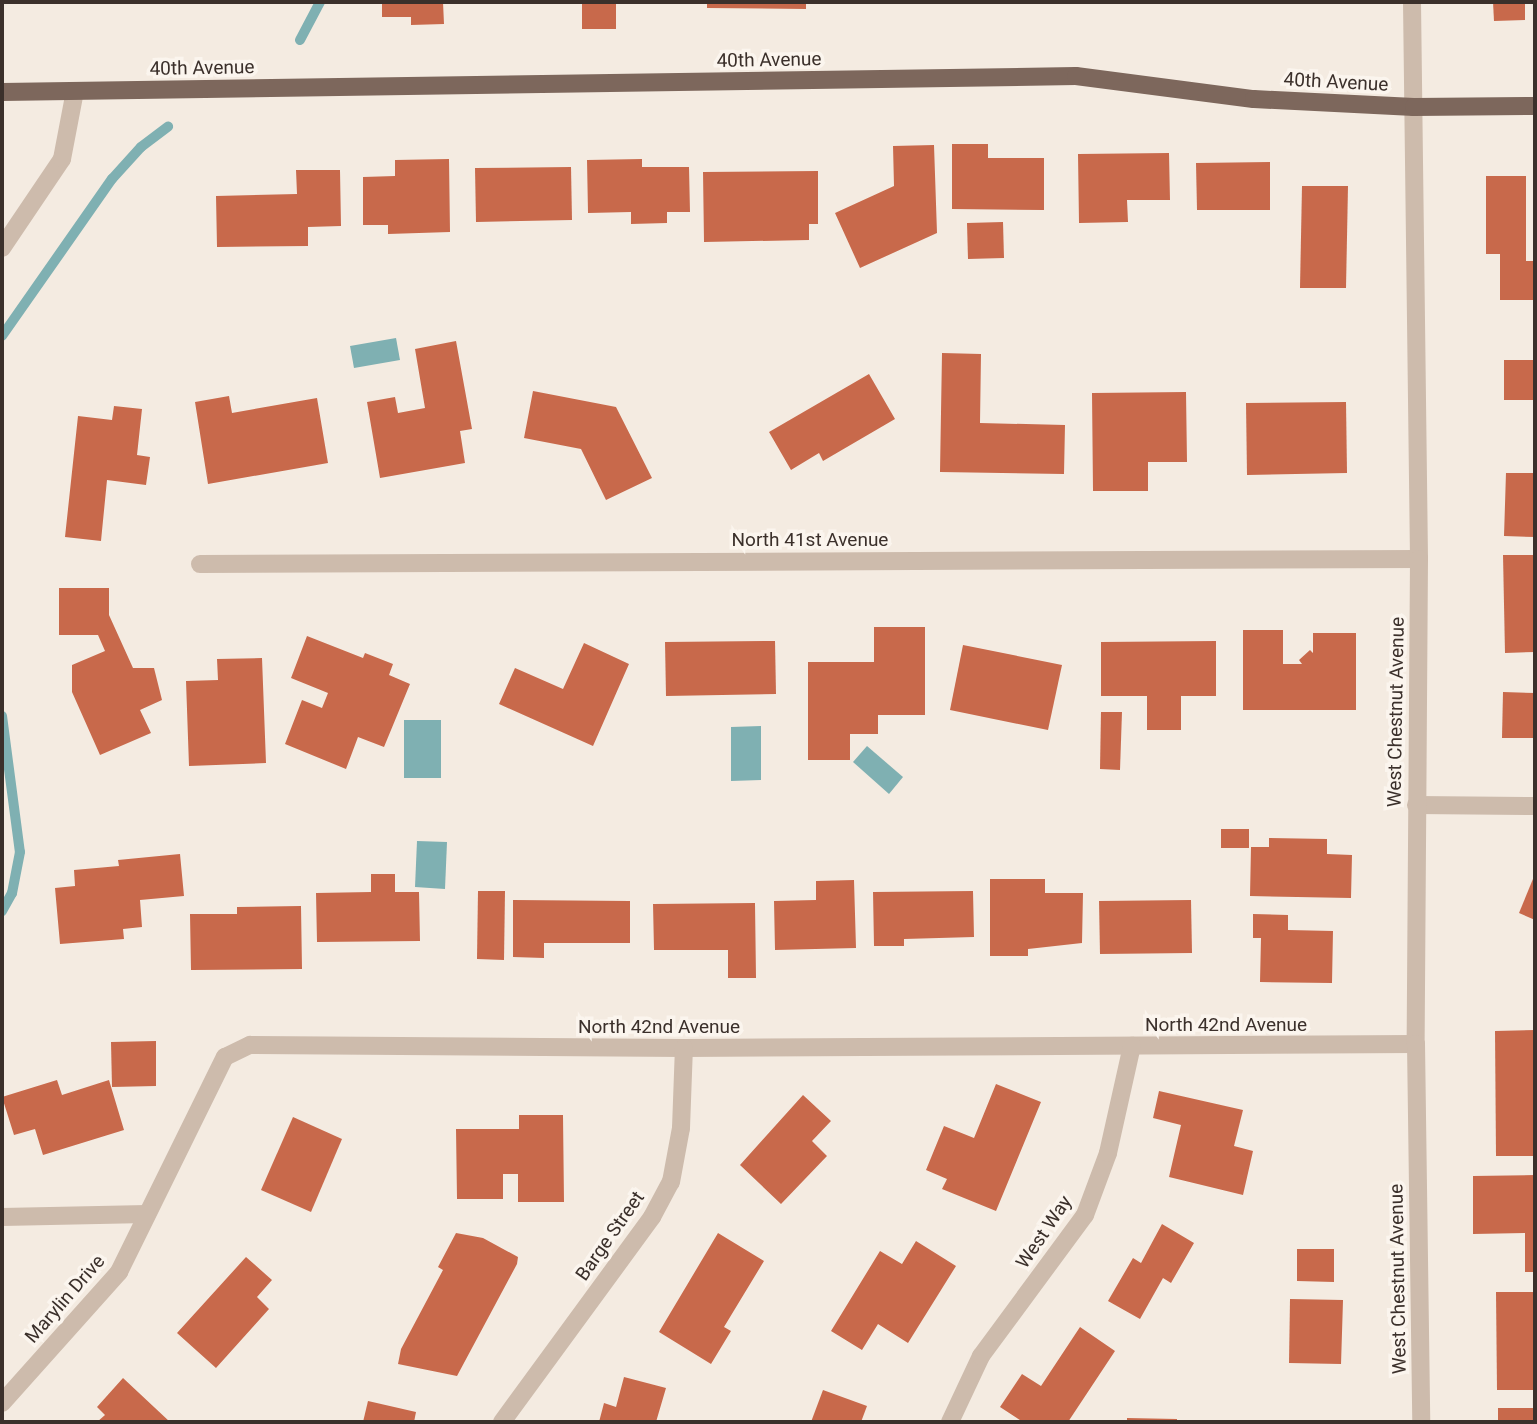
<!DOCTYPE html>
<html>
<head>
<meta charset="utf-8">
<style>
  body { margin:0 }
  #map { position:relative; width:1537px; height:1424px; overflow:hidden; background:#f4ebe1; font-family:Roboto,sans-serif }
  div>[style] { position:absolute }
  .water>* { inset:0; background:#7fb0b2 }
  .stream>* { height:10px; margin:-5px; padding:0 5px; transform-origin:5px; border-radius:5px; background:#7fb0b2 }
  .building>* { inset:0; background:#c8694b }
  .service>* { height:18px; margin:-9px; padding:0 9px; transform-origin:9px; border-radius:9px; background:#cdbbac }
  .minor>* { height:18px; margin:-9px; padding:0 9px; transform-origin:9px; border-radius:9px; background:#cdbbac }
  .tertiary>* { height:18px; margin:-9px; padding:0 9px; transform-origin:9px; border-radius:9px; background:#cdbbac }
  .primary>* { height:18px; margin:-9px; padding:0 9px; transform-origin:9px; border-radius:9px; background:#7d675c }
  span { translate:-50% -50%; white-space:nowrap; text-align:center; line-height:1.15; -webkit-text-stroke:7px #fbf5ee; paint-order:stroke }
  .street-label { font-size:19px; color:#3b302b }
  .frame { position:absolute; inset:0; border:4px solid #3b302b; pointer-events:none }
</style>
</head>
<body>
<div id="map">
  <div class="water">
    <i style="clip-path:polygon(396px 338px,400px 360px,354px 368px,350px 346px)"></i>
    <i style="clip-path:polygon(404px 720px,441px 720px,441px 778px,404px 778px)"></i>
    <i style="clip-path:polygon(761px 726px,761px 780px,731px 781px,731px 727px)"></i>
    <i style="clip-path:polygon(867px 746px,903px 777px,889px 794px,853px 762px)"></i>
    <i style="clip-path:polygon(417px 841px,447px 842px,445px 889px,415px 887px)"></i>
  </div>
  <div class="stream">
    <i style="left:300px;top:40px;width:43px;rotate:-62.2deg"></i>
    <i style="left:2px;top:336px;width:192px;rotate:-55deg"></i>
    <i style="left:112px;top:179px;width:43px;rotate:-47.8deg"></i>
    <i style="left:141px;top:147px;width:34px;rotate:-37deg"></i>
    <i style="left:2px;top:716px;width:137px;rotate:82.5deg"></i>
    <i style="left:20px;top:852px;width:42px;rotate:101deg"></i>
    <i style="left:12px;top:893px;width:21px;rotate:119deg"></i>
  </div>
  <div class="building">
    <i style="clip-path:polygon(382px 2px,443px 2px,444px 24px,411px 25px,411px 17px,382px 17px)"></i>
    <i style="clip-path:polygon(582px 2px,645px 2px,645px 4px,616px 4px,616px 29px,582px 29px)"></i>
    <i style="clip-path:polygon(707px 2px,806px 2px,806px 9px,707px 8px)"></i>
    <i style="clip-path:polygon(1493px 2px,1525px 2px,1525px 20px,1494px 21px)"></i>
    <i style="clip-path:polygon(952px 144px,988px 144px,988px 158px,1044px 158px,1044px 210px,952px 209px)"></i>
    <i style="clip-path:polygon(934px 145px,937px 233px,860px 268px,835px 213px,894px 186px,893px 146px)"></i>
    <i style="clip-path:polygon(1169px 153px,1170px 200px,1127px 200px,1128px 222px,1079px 223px,1078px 154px)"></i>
    <i style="clip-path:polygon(449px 159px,450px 232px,388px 234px,388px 225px,363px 225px,363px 177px,395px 176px,395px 160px)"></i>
    <i style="clip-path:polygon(642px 159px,642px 167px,689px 167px,690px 212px,667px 212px,667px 223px,631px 224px,631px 212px,588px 213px,587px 160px)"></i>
    <i style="clip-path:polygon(1270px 162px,1270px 210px,1197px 210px,1196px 163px)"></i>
    <i style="clip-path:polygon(571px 167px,572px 220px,476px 222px,475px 168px)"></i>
    <i style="clip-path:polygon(296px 170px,340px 170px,341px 226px,308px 227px,308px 246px,217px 247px,216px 196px,297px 194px)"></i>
    <i style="clip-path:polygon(818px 171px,818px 224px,809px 224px,809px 240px,704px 242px,703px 172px)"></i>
    <i style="clip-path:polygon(1486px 176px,1526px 176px,1526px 261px,1535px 261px,1535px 300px,1500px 300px,1500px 254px,1486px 254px)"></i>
    <i style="clip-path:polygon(1302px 186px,1348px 186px,1346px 288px,1300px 288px)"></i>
    <i style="clip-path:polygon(1003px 222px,1004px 258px,968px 259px,967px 223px)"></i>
    <i style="clip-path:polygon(456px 341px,472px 429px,460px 431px,465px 463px,380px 478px,367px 402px,395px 397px,398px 413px,425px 408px,415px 349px)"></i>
    <i style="clip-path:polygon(942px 353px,981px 354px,980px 423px,1065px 425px,1064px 474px,940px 472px)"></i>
    <i style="clip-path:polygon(1504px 360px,1535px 360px,1535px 400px,1504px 400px)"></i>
    <i style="clip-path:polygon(869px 374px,895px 419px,823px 461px,819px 453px,791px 470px,769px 432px)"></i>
    <i style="clip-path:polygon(533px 391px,616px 407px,652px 478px,606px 500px,581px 449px,524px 438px)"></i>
    <i style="clip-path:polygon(1186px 392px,1187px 462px,1148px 462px,1148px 491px,1093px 491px,1092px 393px)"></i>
    <i style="clip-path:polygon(229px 396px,232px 413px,317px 398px,328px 463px,208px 484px,195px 402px)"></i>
    <i style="clip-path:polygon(1346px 402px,1347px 473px,1247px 475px,1246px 403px)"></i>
    <i style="clip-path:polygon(114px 406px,142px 409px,137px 455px,150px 457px,146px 485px,107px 480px,101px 541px,65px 537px,78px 416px,112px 420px)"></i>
    <i style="clip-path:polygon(1506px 473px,1535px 473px,1535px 537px,1504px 536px)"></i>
    <i style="clip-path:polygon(1503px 555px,1535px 555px,1535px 652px,1505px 653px)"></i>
    <i style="clip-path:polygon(59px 588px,109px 588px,109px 615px,133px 668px,154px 668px,162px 700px,140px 710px,151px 733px,100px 755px,72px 692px,72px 665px,105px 651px,98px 635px,59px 635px)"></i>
    <i style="clip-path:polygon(874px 627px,925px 627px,925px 715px,878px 715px,878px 734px,850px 734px,850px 760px,808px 760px,808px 662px,874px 662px)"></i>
    <i style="clip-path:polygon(1243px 630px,1283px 630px,1283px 664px,1302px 664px,1299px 660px,1310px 650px,1313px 653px,1313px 633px,1356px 633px,1356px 710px,1243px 710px)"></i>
    <i style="clip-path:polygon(307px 636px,363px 658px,365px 653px,393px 664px,389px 675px,410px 684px,384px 747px,358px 737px,346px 769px,285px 744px,302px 700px,322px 708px,328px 693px,291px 678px)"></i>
    <i style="clip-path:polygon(775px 641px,776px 694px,666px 696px,665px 642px)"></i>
    <i style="clip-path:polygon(1216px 641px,1216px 696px,1181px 696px,1181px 730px,1147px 730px,1147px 696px,1101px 696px,1101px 642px)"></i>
    <i style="clip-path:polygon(584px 643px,629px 664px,593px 746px,499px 704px,515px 668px,563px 689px)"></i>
    <i style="clip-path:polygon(963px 645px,1062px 665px,1048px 730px,950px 710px)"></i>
    <i style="clip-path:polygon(262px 658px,266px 763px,189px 766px,186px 681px,218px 680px,217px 659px)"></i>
    <i style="clip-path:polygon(1503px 692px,1535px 693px,1535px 738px,1502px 738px)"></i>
    <i style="clip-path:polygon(1101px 712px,1122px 712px,1120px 770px,1100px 769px)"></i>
    <i style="clip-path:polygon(1221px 829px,1249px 829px,1249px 848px,1221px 848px)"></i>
    <i style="clip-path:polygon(1269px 838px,1327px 839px,1327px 854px,1352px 855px,1351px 898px,1250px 896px,1251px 847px,1269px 847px)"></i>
    <i style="clip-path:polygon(180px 854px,184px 896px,140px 900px,142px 927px,123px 929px,124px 939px,60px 944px,55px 888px,75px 886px,74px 870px,119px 866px,118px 860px)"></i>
    <i style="clip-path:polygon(371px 874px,395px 874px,395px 892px,419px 892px,420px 941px,317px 942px,316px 893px,371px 892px)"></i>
    <i style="clip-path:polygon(1535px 874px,1535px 920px,1519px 913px)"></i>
    <i style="clip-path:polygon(990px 879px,1045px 879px,1045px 893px,1083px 893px,1082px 943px,1028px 949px,1028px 956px,990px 956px)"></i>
    <i style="clip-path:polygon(854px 880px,856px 948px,775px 950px,774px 901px,816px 900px,816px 881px)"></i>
    <i style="clip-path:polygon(478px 891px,505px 891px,504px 960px,477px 959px)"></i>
    <i style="clip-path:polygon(973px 891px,974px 937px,904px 939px,904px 946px,874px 946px,873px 892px)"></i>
    <i style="clip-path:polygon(513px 900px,630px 901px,630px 943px,544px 943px,544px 958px,513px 957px)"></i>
    <i style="clip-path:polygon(1191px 900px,1192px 953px,1100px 954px,1099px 901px)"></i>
    <i style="clip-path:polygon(755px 903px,756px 978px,728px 978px,728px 950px,654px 950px,653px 904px)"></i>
    <i style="clip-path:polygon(301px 906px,302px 969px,191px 970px,190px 914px,237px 914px,237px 907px)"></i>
    <i style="clip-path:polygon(1253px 914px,1288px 915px,1288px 930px,1333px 931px,1332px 983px,1260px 982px,1261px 938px,1253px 938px)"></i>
    <i style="clip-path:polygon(1535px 1030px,1535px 1156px,1496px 1156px,1495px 1031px)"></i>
    <i style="clip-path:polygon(156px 1041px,156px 1086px,112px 1087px,111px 1042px)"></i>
    <i style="clip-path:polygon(57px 1080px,62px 1095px,109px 1080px,124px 1130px,43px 1155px,35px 1129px,14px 1135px,2px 1097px)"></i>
    <i style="clip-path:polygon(996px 1084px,1041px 1102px,996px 1211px,942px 1189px,947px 1179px,926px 1170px,944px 1126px,974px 1138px)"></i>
    <i style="clip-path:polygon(1159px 1091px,1243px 1110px,1234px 1146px,1253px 1151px,1243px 1195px,1169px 1177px,1181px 1125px,1153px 1118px)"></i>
    <i style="clip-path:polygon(803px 1095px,831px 1121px,812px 1141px,827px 1156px,781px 1204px,740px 1165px)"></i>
    <i style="clip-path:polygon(519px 1115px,563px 1115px,564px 1202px,518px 1202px,518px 1174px,503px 1174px,503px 1199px,457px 1199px,456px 1129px,519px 1129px)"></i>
    <i style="clip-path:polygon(293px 1117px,342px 1139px,311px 1212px,261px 1190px)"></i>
    <i style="clip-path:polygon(1535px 1175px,1535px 1272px,1525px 1272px,1525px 1233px,1473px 1234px,1473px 1176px)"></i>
    <i style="clip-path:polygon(1162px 1224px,1194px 1243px,1171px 1283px,1163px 1278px,1140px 1319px,1108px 1301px,1133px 1258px,1141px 1263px)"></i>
    <i style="clip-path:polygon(456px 1233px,483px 1238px,518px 1257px,517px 1264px,457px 1376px,398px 1364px,401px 1349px,443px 1270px,438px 1267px)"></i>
    <i style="clip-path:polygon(718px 1233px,764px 1261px,724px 1327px,731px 1331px,711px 1364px,659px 1332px)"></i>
    <i style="clip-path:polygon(916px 1241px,956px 1266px,908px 1343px,878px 1324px,862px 1350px,831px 1331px,880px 1251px,902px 1264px)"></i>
    <i style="clip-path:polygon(1297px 1249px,1334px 1249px,1334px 1282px,1297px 1281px)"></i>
    <i style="clip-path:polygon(246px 1257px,272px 1280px,257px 1297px,269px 1309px,216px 1368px,177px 1333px)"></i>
    <i style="clip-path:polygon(1496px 1292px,1535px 1292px,1535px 1390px,1497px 1390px)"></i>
    <i style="clip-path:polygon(1290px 1299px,1343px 1300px,1341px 1364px,1289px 1363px)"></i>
    <i style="clip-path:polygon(1080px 1327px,1115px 1351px,1068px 1422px,1023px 1422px,1000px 1407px,1022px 1374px,1041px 1386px)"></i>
    <i style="clip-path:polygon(624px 1377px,666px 1388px,656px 1422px,599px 1422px,604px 1403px,616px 1407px)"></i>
    <i style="clip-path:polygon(123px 1378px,170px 1422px,97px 1422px,105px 1415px,97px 1407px)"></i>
    <i style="clip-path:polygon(823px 1390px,867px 1406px,861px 1422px,811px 1422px)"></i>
    <i style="clip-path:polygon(368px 1401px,416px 1412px,414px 1422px,363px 1422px)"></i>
    <i style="clip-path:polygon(1498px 1408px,1535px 1408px,1535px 1422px,1498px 1422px)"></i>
    <i style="clip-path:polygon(1127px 1418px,1177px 1419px,1177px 1422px,1127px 1422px)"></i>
  </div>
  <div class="service">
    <i style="left:2px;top:248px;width:107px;rotate:-56deg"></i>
    <i style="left:62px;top:159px;width:69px;rotate:-79.2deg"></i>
  </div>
  <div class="minor">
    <i style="left:200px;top:564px;width:1219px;rotate:-0.24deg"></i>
    <i style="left:1416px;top:805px;width:119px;rotate:0.5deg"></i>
    <i style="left:2px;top:1217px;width:145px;rotate:-1.2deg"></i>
    <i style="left:2px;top:1403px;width:176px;rotate:-48.2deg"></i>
    <i style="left:119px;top:1272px;width:240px;rotate:-63.8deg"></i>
    <i style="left:225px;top:1057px;width:28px;rotate:-26deg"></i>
    <i style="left:250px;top:1045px;width:434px;rotate:0.4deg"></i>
    <i style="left:684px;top:1048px;width:732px;rotate:-0.31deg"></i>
    <i style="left:502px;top:1422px;width:254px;rotate:-53.8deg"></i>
    <i style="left:652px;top:1217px;width:40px;rotate:-62deg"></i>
    <i style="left:671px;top:1182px;width:55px;rotate:-79.5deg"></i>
    <i style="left:681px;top:1128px;width:80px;rotate:-87.9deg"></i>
    <i style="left:950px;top:1422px;width:73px;rotate:-64.8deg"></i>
    <i style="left:981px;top:1356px;width:175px;rotate:-53.6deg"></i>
    <i style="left:1085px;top:1215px;width:66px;rotate:-69.6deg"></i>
    <i style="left:1108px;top:1153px;width:110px;rotate:-77.4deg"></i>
  </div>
  <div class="tertiary">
    <i style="left:1412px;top:2px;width:557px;rotate:89.28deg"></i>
    <i style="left:1419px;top:559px;width:485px;rotate:90.4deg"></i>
    <i style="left:1416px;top:1044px;width:378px;rotate:89.2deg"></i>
  </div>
  <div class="primary">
    <i style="left:2px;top:92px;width:1074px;rotate:-0.85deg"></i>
    <i style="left:1076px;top:76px;width:179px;rotate:7.4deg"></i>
    <i style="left:1254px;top:99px;width:160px;rotate:2.9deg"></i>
    <i style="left:1414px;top:107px;width:121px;rotate:-0.5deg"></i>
  </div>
  <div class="street-label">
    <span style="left:769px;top:60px;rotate:-1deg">40th Avenue</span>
    <span style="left:202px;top:68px;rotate:-1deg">40th Avenue</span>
    <span style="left:1336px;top:82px;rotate:3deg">40th Avenue</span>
    <span style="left:810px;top:540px">North 41st Avenue</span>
    <span style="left:1396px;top:712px;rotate:-89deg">West Chestnut Avenue</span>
    <span style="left:1226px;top:1025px">North 42nd Avenue</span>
    <span style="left:659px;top:1027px">North 42nd Avenue</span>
    <span style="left:1044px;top:1232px;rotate:-56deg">West Way</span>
    <span style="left:610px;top:1236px;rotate:-55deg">Barge Street</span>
    <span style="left:1398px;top:1279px;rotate:-91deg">West Chestnut Avenue</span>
    <span style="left:65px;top:1299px;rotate:-49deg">Marylin Drive</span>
  </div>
  <div class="frame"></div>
</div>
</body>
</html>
